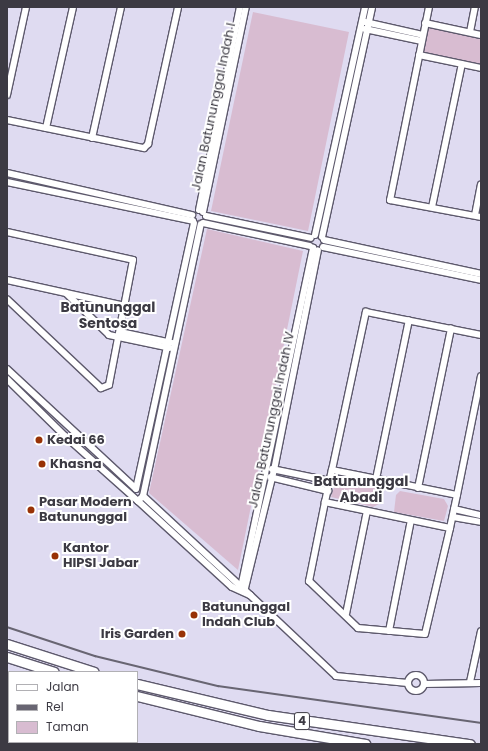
<!DOCTYPE html>
<html>
<head>
<meta charset="utf-8">
<style>
  body { margin:0 }
  #map { position:relative; width:488px; height:751px; overflow:hidden; background:#dfdbf1; font-family:Poppins,sans-serif }
  div>[style] { position:absolute }
  .green>* { inset:0; background:#d8bcd1 }
  .river>* { height:10px; margin:-5px; padding:0 5px; transform-origin:5px; border-radius:5px; background:#6789af }
  .roads { filter:drop-shadow(1px 0 #5d596c) drop-shadow(-1px 0 #5d596c) drop-shadow(0 1px #5d596c) drop-shadow(0 -1px #5d596c) }
  .minor>* { height:6px; margin:-3px; padding:0 3px; transform-origin:3px; border-radius:3px; background:#fff }
  .minor>.ring { margin:-3px; padding:0; box-sizing:content-box; background:none; border:6px solid #fff; border-radius:50% }
  .highway>* { height:9px; margin:-4.5px; padding:0 4.5px; transform-origin:4.5px; border-radius:4.5px; background:#fff }
  .rail>* { height:1.5px; margin:-0.75px; padding:0 0.75px; transform-origin:0.75px; border-radius:0.75px; background:#686572 }
  .dots>* { width:11px; height:11px; translate:-50% -50%; box-sizing:border-box; border:2px solid #fff; border-radius:50% }
  span { translate:-50% -50%; white-space:nowrap; text-align:center; line-height:1.15; -webkit-text-stroke:4px #fff; paint-order:stroke }
  .shield-label span { padding:1px 3px; background:#fff; border:1px solid; border-radius:3px; -webkit-text-stroke-width:0 }
  .shield-label { font-size:12px; color:#3c3a43; font-weight:700 }
  .street-label { font-size:13px; color:#3c3a43 }
  .poi-label { font-size:13px; color:#3c3a43; font-weight:700 }
  .left { translate:0 -50%; text-align:left }
  .right { translate:-100% -50%; text-align:right }
  .neighbourhood-label { font-size:14px; color:#3c3a43; font-weight:700 }
  .frame { position:absolute; inset:0; border:8px solid #3c3a43; pointer-events:none }
  .legend { position:absolute; left:8px; top:671px; width:130px; height:72px; box-sizing:border-box; background:#fff; border:1px solid #b1b0b4; margin:0; padding:5px 7px; list-style:none; font-size:12px; color:#3c3a43 }
  .legend li { display:flex; align-items:center; gap:8px; height:20px }
  .legend b { width:20px; border:1px solid #b1b0b4 }
</style>
</head>
<body>
<div id="map">
  <div class="green">
    <i style="clip-path:polygon(253px 12px,349px 32px,308px 231px,211px 211px)"></i>
    <i style="clip-path:polygon(426px 24px,481px 35px,481px 67px,420px 55px)"></i>
    <i style="clip-path:polygon(207px 229px,303px 251px,238px 570px,149px 493px)"></i>
    <i style="clip-path:polygon(337px 478px,381px 487px,379px 504px,373px 507px,331px 497px)"></i>
    <i style="clip-path:polygon(400px 491px,444px 499px,448px 506px,444px 521px,394px 512px,396px 495px)"></i>
  </div>
  <div class="river">
    <i style="left:7px;top:727px;width:9px;rotate:77deg"></i>
  </div>
  <div class="roads">
    <div class="minor">
      <i style="left:429px;top:7px;width:197px;rotate:101.4deg"></i>
      <i style="left:390px;top:200px;width:93px;rotate:10.6deg"></i>
      <i style="left:365px;top:22px;width:59px;rotate:12.6deg"></i>
      <i style="left:425px;top:23px;width:57px;rotate:12.1deg"></i>
      <i style="left:365px;top:29px;width:58px;rotate:11.9deg"></i>
      <i style="left:470px;top:32px;width:25px;rotate:-79deg"></i>
      <i style="left:419px;top:55px;width:63px;rotate:11.8deg"></i>
      <i style="left:7px;top:95px;width:90px;rotate:-77.8deg"></i>
      <i style="left:7px;top:120px;width:140px;rotate:11.6deg"></i>
      <i style="left:144px;top:148px;width:6px;rotate:-45deg"></i>
      <i style="left:148px;top:144px;width:140px;rotate:-77.6deg"></i>
      <i style="left:46px;top:128px;width:124px;rotate:-77.4deg"></i>
      <i style="left:92px;top:138px;width:134px;rotate:-77.5deg"></i>
      <i style="left:7px;top:173px;width:190px;rotate:12.8deg"></i>
      <i style="left:7px;top:182px;width:190px;rotate:11.8deg"></i>
      <i style="left:432px;top:207px;width:146px;rotate:-78.2deg"></i>
      <i style="left:199px;top:210px;width:207px;rotate:-78.6deg"></i>
      <i style="left:203px;top:212px;width:209px;rotate:-78.2deg"></i>
      <i style="left:475px;top:215px;width:31px;rotate:-79deg"></i>
      <i style="left:206px;top:216px;width:107px;rotate:11.8deg"></i>
      <i style="left:203px;top:223px;width:109px;rotate:12.1deg"></i>
      <i style="left:7px;top:232px;width:129px;rotate:12.5deg"></i>
      <i style="left:133px;top:260px;width:127px;rotate:100.9deg"></i>
      <i style="left:109px;top:385px;width:9px;rotate:159deg"></i>
      <i style="left:101px;top:388px;width:129px;rotate:-136.6deg"></i>
      <i style="left:315px;top:235px;width:233px;rotate:-77.6deg"></i>
      <i style="left:322px;top:237px;width:235px;rotate:-77.7deg"></i>
      <i style="left:324px;top:240px;width:161px;rotate:12.2deg"></i>
      <i style="left:323px;top:247px;width:161px;rotate:11.8deg"></i>
      <i style="left:7px;top:280px;width:121px;rotate:12.4deg"></i>
      <i style="left:66px;top:293px;width:60px;rotate:44.3deg"></i>
      <i style="left:109px;top:335px;width:62px;rotate:12deg"></i>
      <i style="left:120px;top:332px;width:53px;rotate:11.9deg"></i>
      <i style="left:7px;top:369px;width:176px;rotate:42.9deg"></i>
      <i style="left:7px;top:379px;width:81px;rotate:44.5deg"></i>
      <i style="left:65px;top:436px;width:98px;rotate:41.7deg"></i>
      <i style="left:138px;top:501px;width:4px;rotate:-45deg"></i>
      <i style="left:272px;top:469px;width:59px;rotate:11.7deg"></i>
      <i style="left:332px;top:470px;width:127px;rotate:11.3deg"></i>
      <i style="left:457px;top:495px;width:34px;rotate:102deg"></i>
      <i style="left:450px;top:528px;width:128px;rotate:-168.3deg"></i>
      <i style="left:325px;top:502px;width:33px;rotate:-78deg"></i>
      <i style="left:332px;top:470px;width:162px;rotate:-77.9deg"></i>
      <i style="left:366px;top:312px;width:117px;rotate:11.3deg"></i>
      <i style="left:270px;top:477px;width:60px;rotate:13.6deg"></i>
      <i style="left:376px;top:479px;width:162px;rotate:-78.3deg"></i>
      <i style="left:418px;top:488px;width:163px;rotate:-78.3deg"></i>
      <i style="left:136px;top:489px;width:272px;rotate:-77.7deg"></i>
      <i style="left:457px;top:495px;width:121px;rotate:-78.6deg"></i>
      <i style="left:138px;top:501px;width:127px;rotate:42.5deg"></i>
      <i style="left:232px;top:587px;width:20px;rotate:24deg"></i>
      <i style="left:250px;top:595px;width:146px;rotate:-137.2deg"></i>
      <i style="left:143px;top:496px;width:278px;rotate:-78deg"></i>
      <i style="left:325px;top:502px;width:81px;rotate:101.4deg"></i>
      <i style="left:309px;top:581px;width:68px;rotate:43.8deg"></i>
      <i style="left:358px;top:628px;width:67px;rotate:5.1deg"></i>
      <i style="left:425px;top:634px;width:109px;rotate:-76.7deg"></i>
      <i style="left:454px;top:509px;width:28px;rotate:13deg"></i>
      <i style="left:453px;top:517px;width:28px;rotate:10deg"></i>
      <i style="left:241px;top:587px;width:347px;rotate:-78deg"></i>
      <i style="left:244px;top:592px;width:126px;rotate:-76.2deg"></i>
      <i style="left:274px;top:470px;width:224px;rotate:-78.7deg"></i>
      <i style="left:250px;top:595px;width:118px;rotate:43.3deg"></i>
      <i style="left:336px;top:676px;width:72px;rotate:5.6deg"></i>
      <i style="left:346px;top:614px;width:105px;rotate:-78.5deg"></i>
      <i style="left:389px;top:631px;width:113px;rotate:-78.8deg"></i>
      <i class="ring" style="left:408px;top:675px;width:10px;height:10px"></i>
      <i style="left:470px;top:682px;width:52px;rotate:-77.8deg"></i>
      <i style="left:424px;top:684px;width:57px;rotate:-1deg"></i>
    </div>
    <div class="highway">
      <i style="left:7px;top:644px;width:91px;rotate:17.8deg"></i>
      <i style="left:7px;top:657px;width:49px;rotate:17.7deg"></i>
      <i style="left:137px;top:684px;width:135px;rotate:13.3deg"></i>
      <i style="left:268px;top:715px;width:204px;rotate:8.2deg"></i>
      <i style="left:137px;top:696px;width:126px;rotate:13.8deg"></i>
      <i style="left:259px;top:726px;width:108px;rotate:9.6deg"></i>
    </div>
  </div>
  <div class="rail">
    <i style="left:7px;top:627px;width:93px;rotate:18.2deg"></i>
    <i style="left:95px;top:656px;width:127px;rotate:13.7deg"></i>
    <i style="left:218px;top:686px;width:266px;rotate:8deg"></i>
  </div>
  <div class="dots">
    <i style="left:39px;top:440px;background:#983206"></i>
    <i style="left:42px;top:464px;background:#983206"></i>
    <i style="left:31px;top:510px;background:#983206"></i>
    <i style="left:55px;top:556px;background:#983206"></i>
    <i style="left:194px;top:615px;background:#983206"></i>
    <i style="left:182px;top:634px;background:#983206"></i>
  </div>
  <div class="shield-label">
    <span style="left:302px;top:721px">4</span>
  </div>
  <div class="street-label">
    <span style="left:214px;top:107px;rotate:-78deg">Jalan Batununggal Indah I</span>
    <span style="left:272px;top:420px;rotate:-78deg">Jalan Batununggal Indah IV</span>
  </div>
  <div class="poi-label">
    <span class="left" style="left:47px;top:440px">Kedai 66</span>
    <span class="left" style="left:50px;top:464px">Khasna</span>
    <span class="left" style="left:39px;top:510px">Pasar Modern<br>Batununggal</span>
    <span class="left" style="left:63px;top:556px">Kantor<br>HIPSI Jabar</span>
    <span class="left" style="left:202px;top:615px">Batununggal<br>Indah Club</span>
    <span class="right" style="left:174px;top:634px">Iris Garden</span>
  </div>
  <div class="neighbourhood-label">
    <span style="left:108px;top:315px">Batununggal<br>Sentosa</span>
    <span style="left:361px;top:489px">Batununggal<br>Abadi</span>
  </div>
  <div class="frame"></div>
  <ul class="legend">
  <li><b style="height:5px;background:#fff"></b>Jalan</li>
  <li><b style="height:5px;background:#686572"></b>Rel</li>
  <li><b style="height:11px;background:#d8bcd1"></b>Taman</li>
  </ul>
</div>
</body>
</html>
